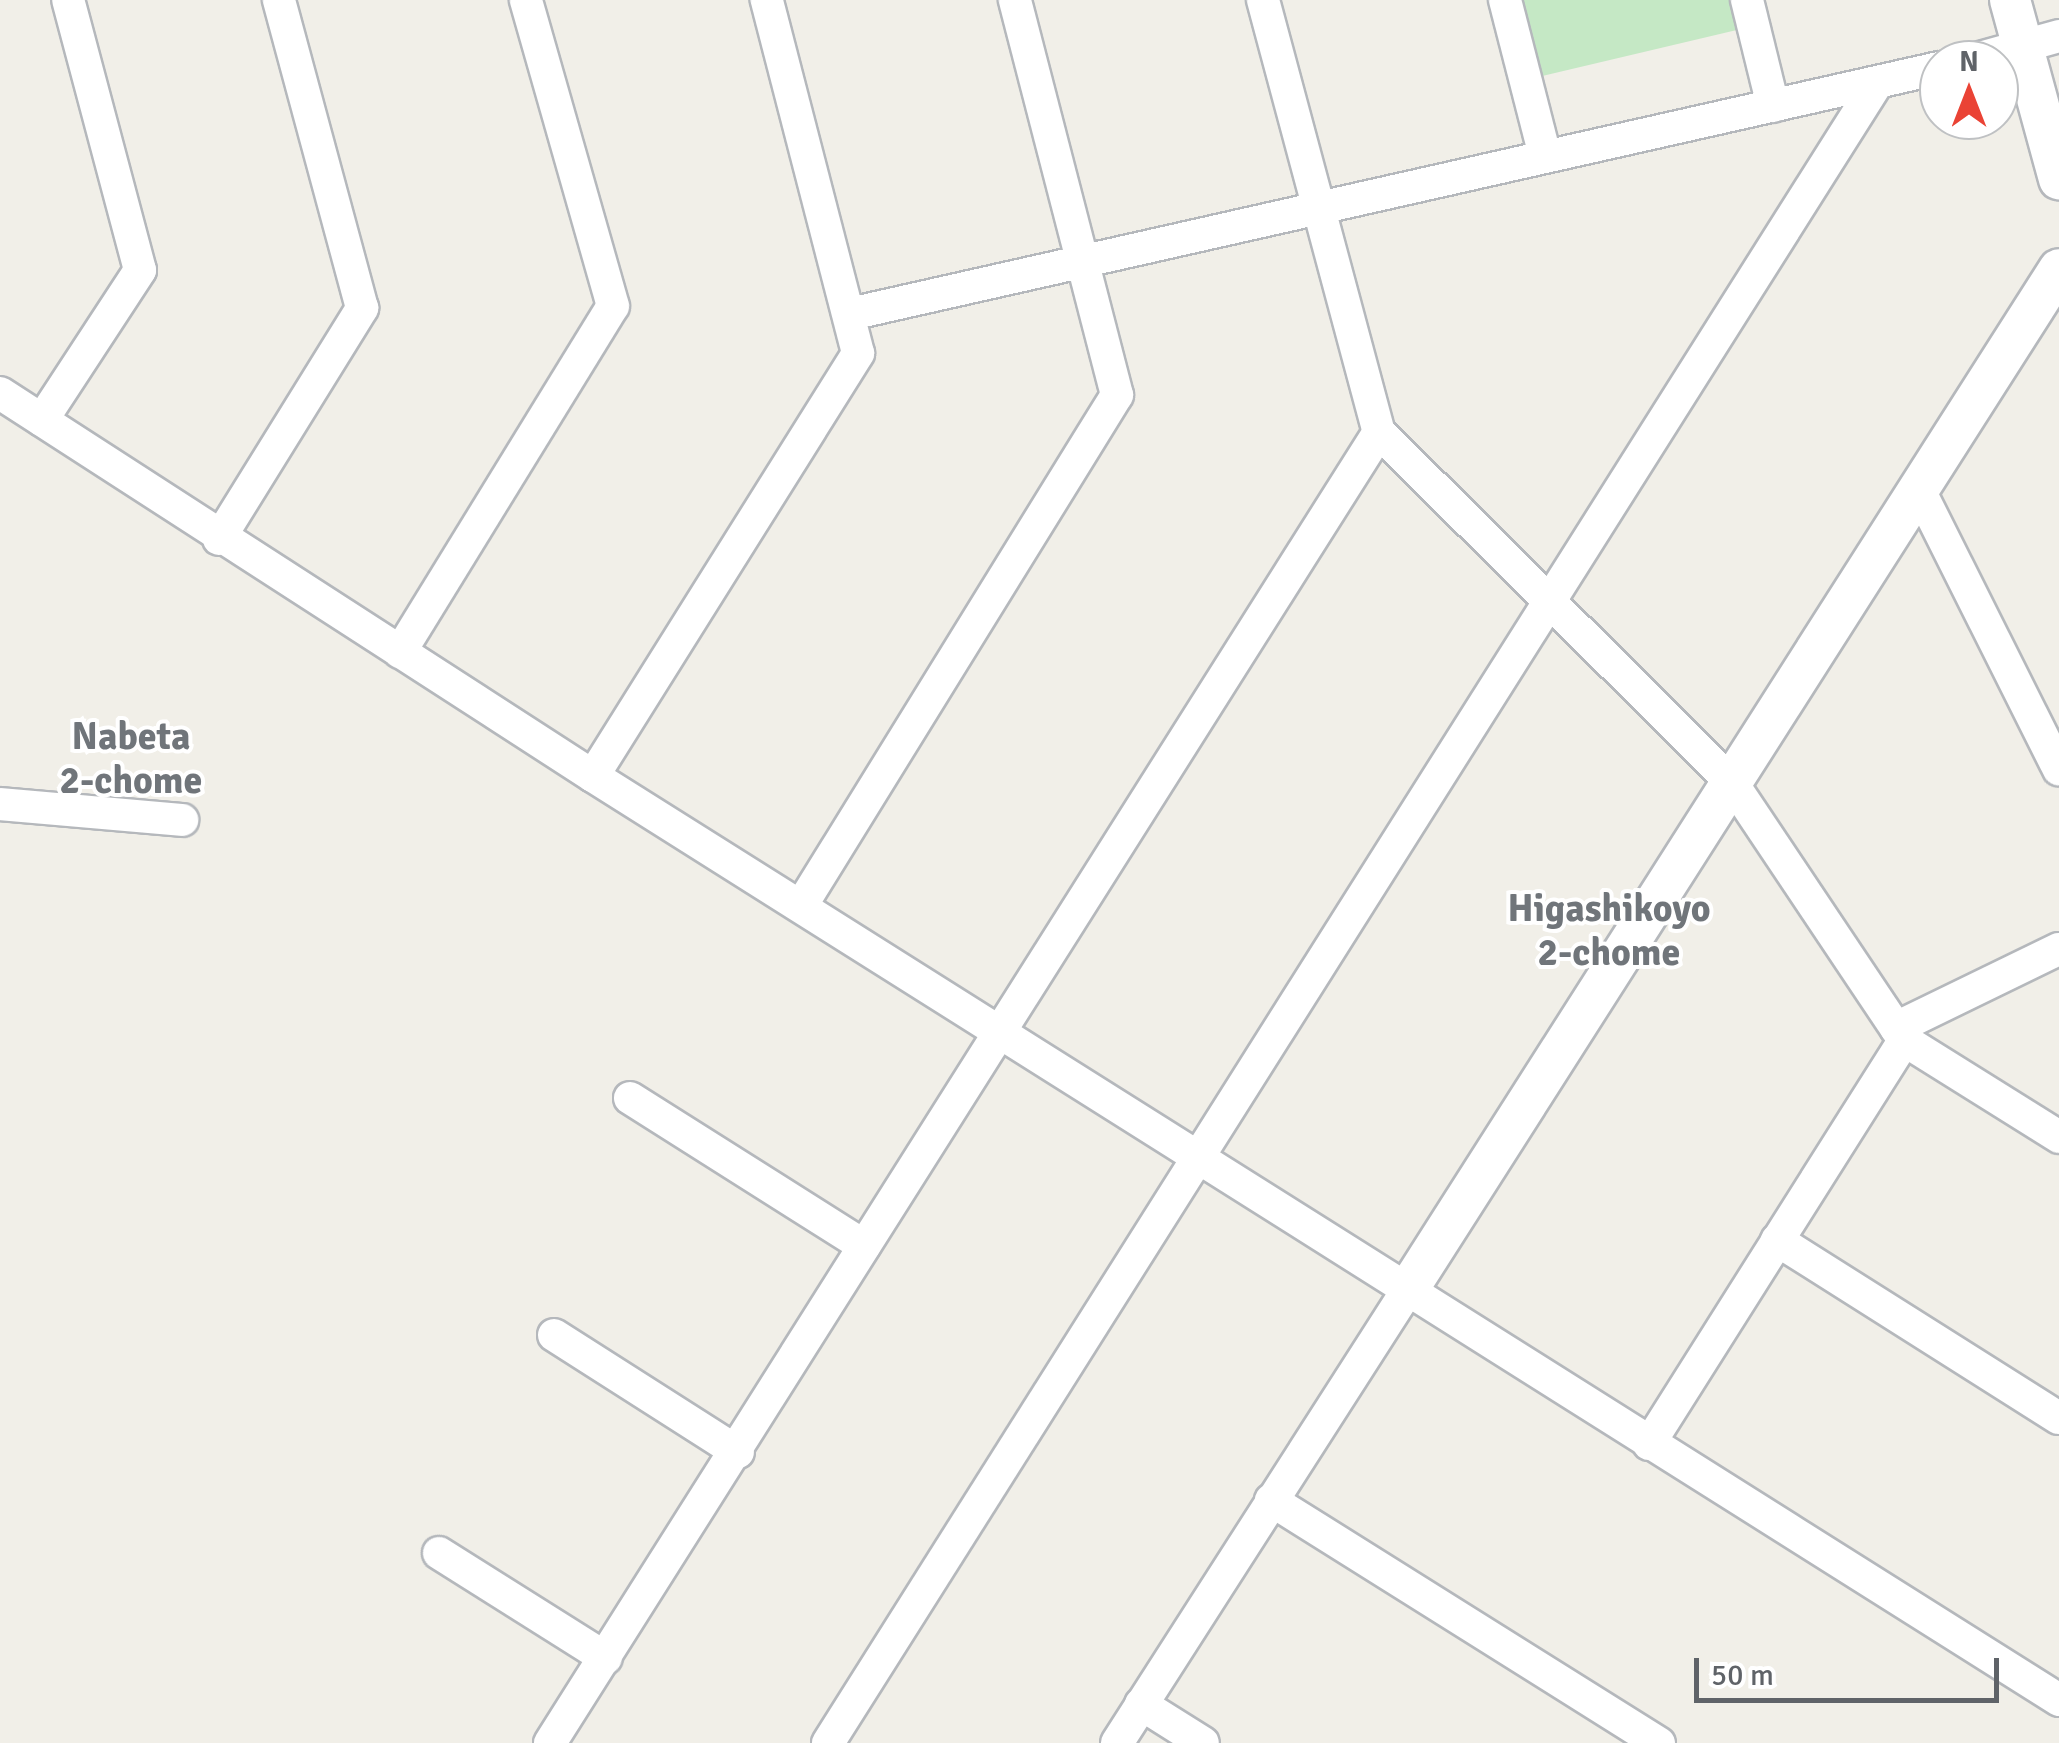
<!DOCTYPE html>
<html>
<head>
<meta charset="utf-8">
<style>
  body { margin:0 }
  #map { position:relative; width:2059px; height:1743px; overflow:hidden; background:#f1efe8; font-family:Signika,sans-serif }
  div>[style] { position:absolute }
  .green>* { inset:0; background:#c5e8c5 }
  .roads { filter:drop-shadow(2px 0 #b5b8bc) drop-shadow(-2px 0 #b5b8bc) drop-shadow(0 2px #b5b8bc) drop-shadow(0 -2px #b5b8bc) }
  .minor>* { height:32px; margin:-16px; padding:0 16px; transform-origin:16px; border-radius:16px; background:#fff }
  .tertiary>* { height:40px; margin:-20px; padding:0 20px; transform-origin:20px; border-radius:20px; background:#fff }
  span { translate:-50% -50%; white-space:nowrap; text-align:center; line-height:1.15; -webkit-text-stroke:8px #fff; paint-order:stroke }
  .neighbourhood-label { font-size:38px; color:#70757a; font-weight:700 }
  .north { position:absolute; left:1919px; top:40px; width:100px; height:100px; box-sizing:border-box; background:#fff; border:2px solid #bfc1c3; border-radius:50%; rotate:0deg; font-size:28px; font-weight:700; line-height:40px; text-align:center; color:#5f6368 }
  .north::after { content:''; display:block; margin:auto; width:35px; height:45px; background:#ea4335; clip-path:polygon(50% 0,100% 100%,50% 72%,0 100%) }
  .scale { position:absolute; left:1694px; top:1658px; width:305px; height:45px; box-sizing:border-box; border:5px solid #5f6368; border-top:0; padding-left:12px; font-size:30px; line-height:35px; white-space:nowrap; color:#5f6368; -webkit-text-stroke:8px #fff; paint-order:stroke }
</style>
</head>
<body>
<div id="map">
  <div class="green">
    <i style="clip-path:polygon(1519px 0,1734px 0,1741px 29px,1538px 77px)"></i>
  </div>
  <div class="roads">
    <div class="minor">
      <i style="left:1263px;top:0;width:447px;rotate:75deg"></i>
      <i style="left:1379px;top:432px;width:498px;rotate:44.8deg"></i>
      <i style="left:1732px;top:783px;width:309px;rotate:56.2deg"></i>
      <i style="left:1904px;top:1040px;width:183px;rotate:32deg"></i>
      <i style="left:1505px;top:0;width:161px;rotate:75.6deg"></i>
      <i style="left:1747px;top:0;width:109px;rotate:76.2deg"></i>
      <i style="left:1973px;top:60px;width:89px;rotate:-15.6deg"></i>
      <i style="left:850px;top:314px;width:1116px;rotate:-12.73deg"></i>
      <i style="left:0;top:393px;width:706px;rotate:32.86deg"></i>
      <i style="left:593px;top:776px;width:1733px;rotate:32.22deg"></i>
      <i style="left:42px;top:420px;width:179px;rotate:-56.8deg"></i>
      <i style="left:140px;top:270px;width:279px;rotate:-104.9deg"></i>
      <i style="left:1917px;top:486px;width:317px;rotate:63.4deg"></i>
      <i style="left:219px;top:539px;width:272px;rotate:-58.2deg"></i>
      <i style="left:362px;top:308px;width:319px;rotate:-105.1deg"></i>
      <i style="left:400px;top:652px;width:406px;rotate:-58.4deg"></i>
      <i style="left:613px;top:306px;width:318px;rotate:-105.9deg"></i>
      <i style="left:593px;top:776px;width:499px;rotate:-57.9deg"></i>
      <i style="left:858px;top:353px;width:365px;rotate:-104.5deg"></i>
      <i style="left:0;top:804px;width:183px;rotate:5deg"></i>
      <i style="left:801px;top:906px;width:601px;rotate:-58.27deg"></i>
      <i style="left:1117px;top:395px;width:408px;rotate:-104.5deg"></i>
      <i style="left:1896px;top:1028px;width:181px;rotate:-25.9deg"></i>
      <i style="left:630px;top:1098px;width:277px;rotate:32.3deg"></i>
      <i style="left:1777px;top:1240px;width:333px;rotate:32.3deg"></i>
      <i style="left:554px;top:1335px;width:218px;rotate:32.5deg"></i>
      <i style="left:1649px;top:1444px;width:478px;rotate:-57.7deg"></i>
      <i style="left:1271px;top:1500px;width:458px;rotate:32.1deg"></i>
      <i style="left:439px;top:1553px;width:197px;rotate:32.2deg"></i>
      <i style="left:1141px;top:1704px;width:73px;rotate:32.2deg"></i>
      <i style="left:550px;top:1743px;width:1551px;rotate:-57.69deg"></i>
      <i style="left:828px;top:1743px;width:1964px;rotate:-57.71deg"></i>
      <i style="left:1117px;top:1743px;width:537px;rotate:-57.32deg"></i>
    </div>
    <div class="tertiary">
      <i style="left:2010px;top:0;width:186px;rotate:74.7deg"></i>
      <i style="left:1407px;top:1291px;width:1212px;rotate:-57.46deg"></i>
    </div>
  </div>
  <div class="neighbourhood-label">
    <span style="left:131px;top:759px">Nabeta<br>2-chome</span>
    <span style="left:1609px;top:931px">Higashikoyo<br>2-chome</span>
  </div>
  <div class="north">N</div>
  <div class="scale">50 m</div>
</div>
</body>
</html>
